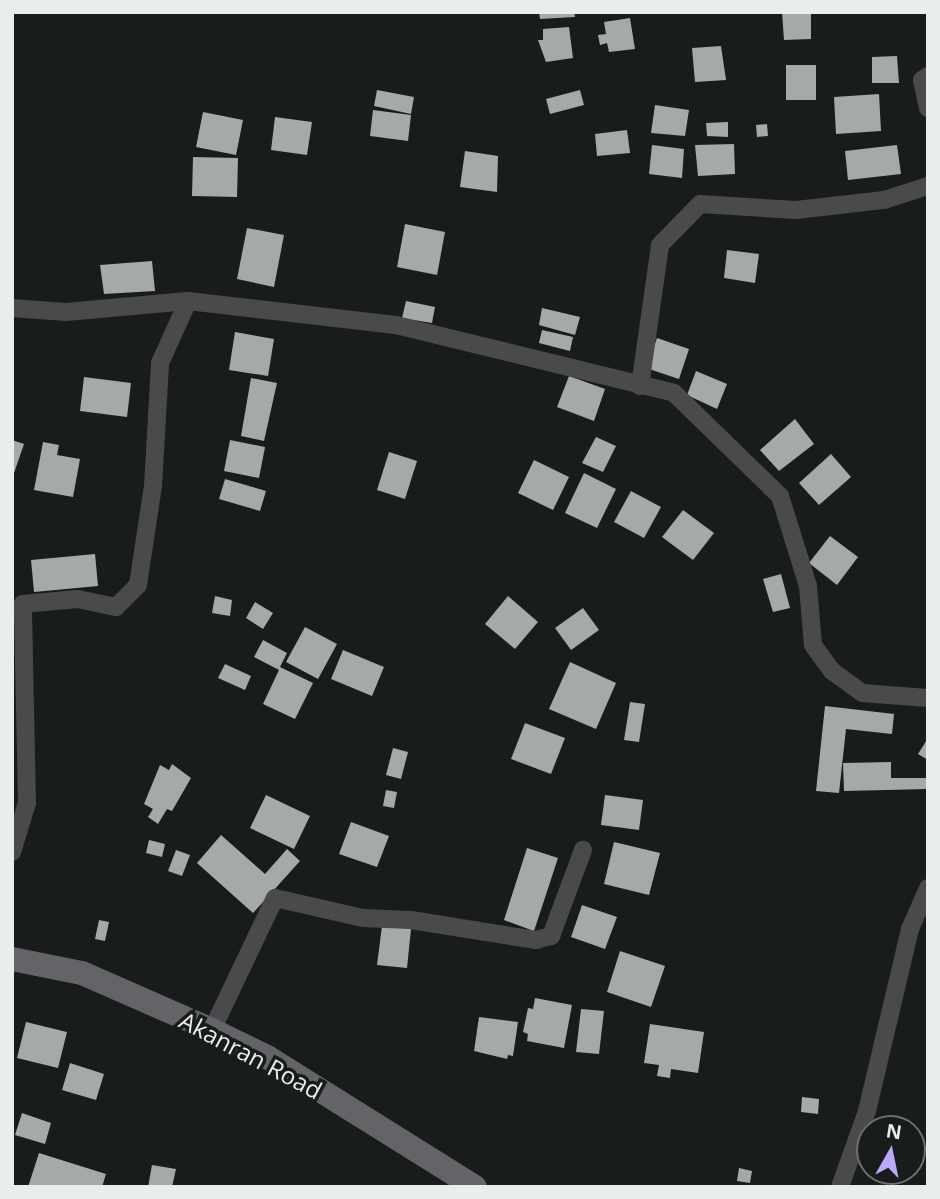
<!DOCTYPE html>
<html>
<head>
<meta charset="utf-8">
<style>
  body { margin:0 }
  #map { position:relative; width:940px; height:1199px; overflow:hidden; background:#181d1b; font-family:"Open Sans",sans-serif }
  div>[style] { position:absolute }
  .building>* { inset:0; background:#a4aaa7 }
  .street>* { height:18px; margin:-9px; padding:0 9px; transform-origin:9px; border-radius:9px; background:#4a4a4c }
  .secondary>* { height:24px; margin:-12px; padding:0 12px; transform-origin:12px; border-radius:12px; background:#646367 }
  span { translate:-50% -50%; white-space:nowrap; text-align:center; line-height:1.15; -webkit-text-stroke:7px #181d1b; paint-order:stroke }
  .street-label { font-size:24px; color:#e9edeb }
  .frame { position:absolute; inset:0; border:14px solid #e9edeb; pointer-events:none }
  .north { position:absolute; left:856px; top:1115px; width:70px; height:70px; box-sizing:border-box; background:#181d1b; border:2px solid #6c706e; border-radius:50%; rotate:9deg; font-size:19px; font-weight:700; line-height:28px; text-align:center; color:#e9edeb }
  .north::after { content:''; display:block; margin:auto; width:24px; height:32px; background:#bca9f5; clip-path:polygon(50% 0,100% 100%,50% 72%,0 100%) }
</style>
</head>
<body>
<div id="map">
  <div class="building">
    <i style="clip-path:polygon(539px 12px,574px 12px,575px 17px,540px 19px)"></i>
    <i style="clip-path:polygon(782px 12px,811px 12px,811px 39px,784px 40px)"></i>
    <i style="clip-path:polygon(630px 18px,635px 49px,609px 52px,607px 43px,600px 45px,598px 35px,606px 34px,604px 22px)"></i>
    <i style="clip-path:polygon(569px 27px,573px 58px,546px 62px,538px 40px,543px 40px,543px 29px)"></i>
    <i style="clip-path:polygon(721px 46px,726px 80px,695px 82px,692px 48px)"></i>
    <i style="clip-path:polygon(897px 56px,899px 83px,872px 83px,872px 57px)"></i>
    <i style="clip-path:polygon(786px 65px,816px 65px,816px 100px,786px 100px)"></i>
    <i style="clip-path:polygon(377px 90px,414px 97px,411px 114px,374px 106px)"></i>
    <i style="clip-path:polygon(580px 90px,584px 105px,550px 114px,546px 99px)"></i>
    <i style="clip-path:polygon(879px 94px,881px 131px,836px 134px,834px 97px)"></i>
    <i style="clip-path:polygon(655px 105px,689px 110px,685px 136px,651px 133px)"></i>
    <i style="clip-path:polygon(373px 110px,411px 115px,408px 141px,370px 136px)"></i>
    <i style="clip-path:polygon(203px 112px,243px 120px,236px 155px,196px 147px)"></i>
    <i style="clip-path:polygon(275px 117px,312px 122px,307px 155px,271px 150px)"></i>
    <i style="clip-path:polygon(728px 122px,728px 137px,707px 136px,706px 123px)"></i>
    <i style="clip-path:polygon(767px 124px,768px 136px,757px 137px,756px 125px)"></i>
    <i style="clip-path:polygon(627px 130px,630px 153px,597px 156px,595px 134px)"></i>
    <i style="clip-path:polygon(734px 144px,735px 174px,698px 176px,695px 145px)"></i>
    <i style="clip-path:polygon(652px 145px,684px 149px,682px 178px,649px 174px)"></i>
    <i style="clip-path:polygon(897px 145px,901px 174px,848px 180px,845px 151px)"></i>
    <i style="clip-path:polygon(465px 151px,498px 156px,497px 192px,460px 187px)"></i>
    <i style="clip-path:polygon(193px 157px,238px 158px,237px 197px,192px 196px)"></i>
    <i style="clip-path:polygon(405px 224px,445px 232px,437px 275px,397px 267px)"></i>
    <i style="clip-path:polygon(247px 228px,284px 235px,274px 287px,237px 279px)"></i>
    <i style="clip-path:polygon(727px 250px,759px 254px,755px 283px,724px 278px)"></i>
    <i style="clip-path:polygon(152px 261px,155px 291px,104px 294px,100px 265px)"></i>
    <i style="clip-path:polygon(406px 301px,435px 307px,432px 323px,402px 318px)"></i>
    <i style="clip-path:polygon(542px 308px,580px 317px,575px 335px,539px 325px)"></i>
    <i style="clip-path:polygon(542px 330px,573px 337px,570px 351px,539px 343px)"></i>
    <i style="clip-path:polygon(235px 332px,274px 339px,268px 376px,229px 370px)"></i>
    <i style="clip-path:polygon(657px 338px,689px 349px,679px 379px,646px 368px)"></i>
    <i style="clip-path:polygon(696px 371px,727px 384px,717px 409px,687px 395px)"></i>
    <i style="clip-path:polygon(569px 376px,605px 389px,594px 421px,557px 407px)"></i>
    <i style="clip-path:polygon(84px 377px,131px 383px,127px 417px,80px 411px)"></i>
    <i style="clip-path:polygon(251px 378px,277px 383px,264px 441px,241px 436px)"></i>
    <i style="clip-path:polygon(795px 419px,814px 444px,779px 471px,760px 450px)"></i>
    <i style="clip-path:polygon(596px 437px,616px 446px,603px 472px,582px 463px)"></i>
    <i style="clip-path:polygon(12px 440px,24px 444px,13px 476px,12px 476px)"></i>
    <i style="clip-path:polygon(230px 440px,265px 447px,259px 478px,224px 471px)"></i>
    <i style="clip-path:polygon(43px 442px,59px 445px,57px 455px,80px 459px,73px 497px,34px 490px)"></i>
    <i style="clip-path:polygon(389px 452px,417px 461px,405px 499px,377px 490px)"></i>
    <i style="clip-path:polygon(831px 454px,851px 477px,819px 505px,799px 483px)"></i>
    <i style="clip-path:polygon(534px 460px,569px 477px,553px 510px,518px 493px)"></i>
    <i style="clip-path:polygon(584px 473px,616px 489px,597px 528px,565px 513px)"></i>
    <i style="clip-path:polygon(225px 479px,266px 491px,260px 511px,219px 499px)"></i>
    <i style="clip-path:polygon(631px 491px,661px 507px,644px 538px,614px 522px)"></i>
    <i style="clip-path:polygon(683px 510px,714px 533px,693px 560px,662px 537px)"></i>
    <i style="clip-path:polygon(830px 536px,858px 557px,837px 585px,809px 563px)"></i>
    <i style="clip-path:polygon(95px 554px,98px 586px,34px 592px,31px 560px)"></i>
    <i style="clip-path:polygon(781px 574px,790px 608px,773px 612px,763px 579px)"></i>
    <i style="clip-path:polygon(215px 596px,232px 600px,230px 616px,212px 613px)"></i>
    <i style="clip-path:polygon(508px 596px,538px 622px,515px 649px,485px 624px)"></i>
    <i style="clip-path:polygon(255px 602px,273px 613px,263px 629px,246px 618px)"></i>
    <i style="clip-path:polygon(583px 608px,599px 630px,571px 650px,555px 628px)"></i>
    <i style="clip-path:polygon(305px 627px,337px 644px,318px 679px,286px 662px)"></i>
    <i style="clip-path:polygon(263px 640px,287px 653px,280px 667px,313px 683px,295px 719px,263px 704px,279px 670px,254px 657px)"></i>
    <i style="clip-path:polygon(343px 650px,384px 667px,372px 696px,331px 679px)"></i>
    <i style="clip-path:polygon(570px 662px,616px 683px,596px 729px,549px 709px)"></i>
    <i style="clip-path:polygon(225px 664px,251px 676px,245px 690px,218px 678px)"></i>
    <i style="clip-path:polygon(630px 702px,645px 704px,639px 742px,624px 740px)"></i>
    <i style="clip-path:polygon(825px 706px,894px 714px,892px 734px,846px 729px,839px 793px,816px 791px)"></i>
    <i style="clip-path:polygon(525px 723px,565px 738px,551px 774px,511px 759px)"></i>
    <i style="clip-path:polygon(928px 738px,928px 760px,918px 754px)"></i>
    <i style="clip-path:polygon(393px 748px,408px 752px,401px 779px,386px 775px)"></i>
    <i style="clip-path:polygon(891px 762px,891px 778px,928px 778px,928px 789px,844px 791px,843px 763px)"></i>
    <i style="clip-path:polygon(172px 764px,191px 778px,172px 811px,167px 809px,158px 824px,148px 817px,153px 809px,144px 804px,160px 765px,169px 770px)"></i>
    <i style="clip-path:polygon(386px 790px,397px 792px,394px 808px,383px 806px)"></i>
    <i style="clip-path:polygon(266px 795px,310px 816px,294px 849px,250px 828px)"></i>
    <i style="clip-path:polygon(605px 795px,643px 800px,639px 830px,601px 825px)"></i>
    <i style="clip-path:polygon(351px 822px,389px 836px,377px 867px,339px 854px)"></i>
    <i style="clip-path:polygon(221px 835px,265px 874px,287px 849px,300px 861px,253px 913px,197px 863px)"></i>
    <i style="clip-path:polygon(149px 840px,165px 844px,162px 857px,146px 853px)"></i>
    <i style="clip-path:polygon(614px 842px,660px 853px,649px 895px,604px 884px)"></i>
    <i style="clip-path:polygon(527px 848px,558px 858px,534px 931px,504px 920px)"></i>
    <i style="clip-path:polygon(176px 850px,190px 855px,182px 876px,168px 871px)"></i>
    <i style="clip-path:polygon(582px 905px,617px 917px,605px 949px,571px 937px)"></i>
    <i style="clip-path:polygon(99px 920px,109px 922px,105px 941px,95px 939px)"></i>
    <i style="clip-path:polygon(382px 926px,411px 929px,407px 968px,377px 965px)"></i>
    <i style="clip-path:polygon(620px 951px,665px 966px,651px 1007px,607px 992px)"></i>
    <i style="clip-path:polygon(535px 998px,572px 1005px,564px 1048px,527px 1041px,528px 1034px,523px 1032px,528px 1008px,533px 1009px)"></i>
    <i style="clip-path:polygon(581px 1009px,604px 1011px,599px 1054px,576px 1052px)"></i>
    <i style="clip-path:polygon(479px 1017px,518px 1022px,513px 1056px,508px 1055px,507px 1059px,474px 1051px)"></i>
    <i style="clip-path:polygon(26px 1022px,67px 1032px,58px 1068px,17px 1058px)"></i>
    <i style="clip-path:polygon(650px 1024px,704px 1032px,698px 1073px,671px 1069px,670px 1078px,657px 1076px,659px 1065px,644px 1063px)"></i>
    <i style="clip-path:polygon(70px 1063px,104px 1074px,96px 1100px,62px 1090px)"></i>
    <i style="clip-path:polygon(802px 1097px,819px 1099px,818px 1114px,801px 1112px)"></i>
    <i style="clip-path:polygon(22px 1113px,51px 1123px,45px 1144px,15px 1135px)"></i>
    <i style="clip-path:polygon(39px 1153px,106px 1174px,102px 1187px,28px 1187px)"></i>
    <i style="clip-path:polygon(152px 1165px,176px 1169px,172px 1187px,148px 1187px)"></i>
    <i style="clip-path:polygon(739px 1168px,752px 1171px,750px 1183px,737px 1181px)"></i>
  </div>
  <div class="street">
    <i style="left:928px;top:76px;width:7px;rotate:146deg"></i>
    <i style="left:922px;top:80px;width:29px;rotate:78deg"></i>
    <i style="left:12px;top:308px;width:54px;rotate:4.2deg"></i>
    <i style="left:66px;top:312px;width:122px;rotate:-5.2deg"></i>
    <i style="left:640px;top:386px;width:142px;rotate:-81.9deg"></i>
    <i style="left:660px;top:245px;width:57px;rotate:-45.7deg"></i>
    <i style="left:700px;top:204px;width:96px;rotate:3.6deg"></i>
    <i style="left:796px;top:210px;width:89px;rotate:-6.5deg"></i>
    <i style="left:884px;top:200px;width:46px;rotate:-17.7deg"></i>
    <i style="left:12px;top:852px;width:51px;rotate:-73deg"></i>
    <i style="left:27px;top:803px;width:199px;rotate:-91.2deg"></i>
    <i style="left:23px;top:604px;width:55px;rotate:-5.2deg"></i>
    <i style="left:78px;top:599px;width:39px;rotate:12deg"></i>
    <i style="left:116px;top:607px;width:31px;rotate:-45deg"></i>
    <i style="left:138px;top:585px;width:100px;rotate:-81.4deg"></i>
    <i style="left:153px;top:486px;width:123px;rotate:-86.7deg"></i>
    <i style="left:160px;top:363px;width:68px;rotate:-65.7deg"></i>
    <i style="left:188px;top:301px;width:209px;rotate:6.6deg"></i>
    <i style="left:396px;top:325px;width:286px;rotate:13.7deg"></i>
    <i style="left:674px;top:393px;width:148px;rotate:44.2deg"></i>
    <i style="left:780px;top:496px;width:94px;rotate:72.7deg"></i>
    <i style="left:808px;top:586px;width:59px;rotate:85.2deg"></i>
    <i style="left:813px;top:645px;width:32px;rotate:54deg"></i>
    <i style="left:832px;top:671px;width:37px;rotate:36deg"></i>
    <i style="left:862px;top:693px;width:66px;rotate:4.3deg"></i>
    <i style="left:212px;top:1030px;width:146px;rotate:-64.5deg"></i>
    <i style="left:275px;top:898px;width:90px;rotate:12.8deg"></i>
    <i style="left:363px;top:918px;width:48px;rotate:2.4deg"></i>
    <i style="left:411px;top:920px;width:127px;rotate:9.1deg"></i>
    <i style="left:536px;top:940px;width:16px;rotate:-15deg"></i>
    <i style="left:551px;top:936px;width:92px;rotate:-69.6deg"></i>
    <i style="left:840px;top:1187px;width:81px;rotate:-70.4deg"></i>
    <i style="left:867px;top:1111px;width:187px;rotate:-76.7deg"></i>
    <i style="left:910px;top:929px;width:45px;rotate:-66.3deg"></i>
  </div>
  <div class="secondary">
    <i style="left:12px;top:959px;width:71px;rotate:11.3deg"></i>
    <i style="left:82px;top:973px;width:142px;rotate:23.7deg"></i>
    <i style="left:212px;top:1030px;width:61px;rotate:26.1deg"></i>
    <i style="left:267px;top:1057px;width:245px;rotate:32deg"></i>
  </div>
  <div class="street-label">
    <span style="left:251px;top:1055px;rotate:28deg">Akanran Road</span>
  </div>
  <div class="frame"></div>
  <div class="north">N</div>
</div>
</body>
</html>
